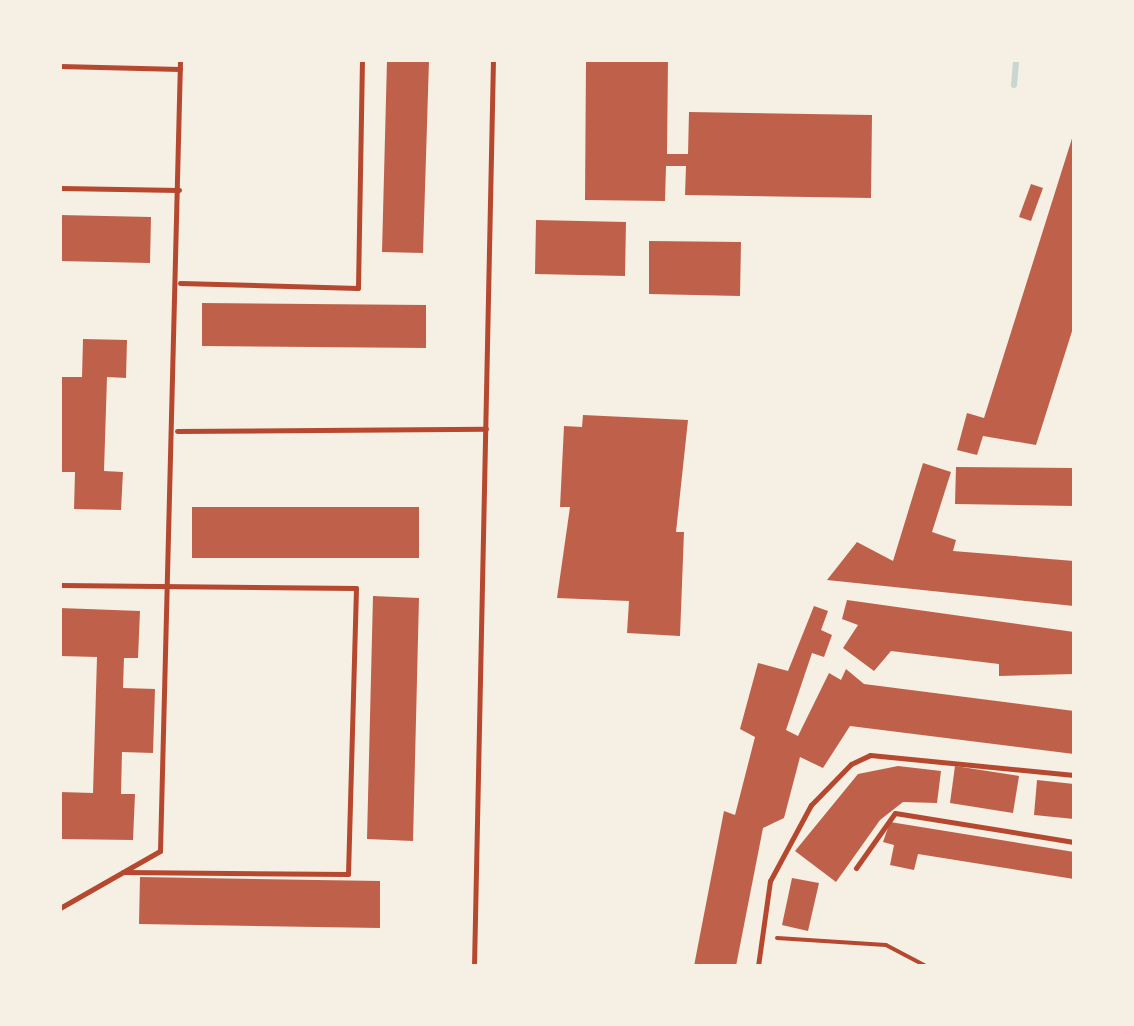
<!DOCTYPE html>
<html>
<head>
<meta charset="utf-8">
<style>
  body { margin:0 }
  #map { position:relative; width:1134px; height:1026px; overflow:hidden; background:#f6efe4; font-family:Arial,sans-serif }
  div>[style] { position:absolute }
  .stream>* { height:6px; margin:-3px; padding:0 3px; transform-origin:3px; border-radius:3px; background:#c9d6d2 }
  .building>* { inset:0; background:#bf614a }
  .path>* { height:4px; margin:-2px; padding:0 2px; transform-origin:2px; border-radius:2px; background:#b5482f }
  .service>* { height:5px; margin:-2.5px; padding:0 2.5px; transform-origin:2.5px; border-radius:2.5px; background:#b5482f }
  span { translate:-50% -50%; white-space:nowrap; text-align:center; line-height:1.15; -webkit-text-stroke:10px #f6efe4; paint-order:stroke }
  .frame { position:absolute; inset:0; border:62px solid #f6efe4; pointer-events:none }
</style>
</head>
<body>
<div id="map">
  <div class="stream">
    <i style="left:1014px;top:85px;width:25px;rotate:-85deg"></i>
  </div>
  <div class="building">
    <i style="clip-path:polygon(387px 60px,429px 60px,423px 253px,382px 252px)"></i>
    <i style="clip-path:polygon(586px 60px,668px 60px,667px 154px,688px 154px,689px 112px,872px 115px,871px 198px,685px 195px,686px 166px,666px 166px,665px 201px,585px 200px)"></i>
    <i style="clip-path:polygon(1074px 132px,1074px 325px,1036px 445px,983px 436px,977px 455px,957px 450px,967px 413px,984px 418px)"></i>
    <i style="clip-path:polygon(1031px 184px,1043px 188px,1031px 221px,1019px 217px)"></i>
    <i style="clip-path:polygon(60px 215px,151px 217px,150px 263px,60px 261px)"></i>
    <i style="clip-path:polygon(536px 220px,626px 222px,625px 276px,535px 274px)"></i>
    <i style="clip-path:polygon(649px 241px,741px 242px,740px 296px,649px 294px)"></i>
    <i style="clip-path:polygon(202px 303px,426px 305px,426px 348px,202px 346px)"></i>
    <i style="clip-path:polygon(83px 339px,127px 340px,126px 378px,107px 377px,104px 471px,123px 472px,121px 510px,74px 509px,75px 472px,60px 472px,60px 377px,82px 377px)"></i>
    <i style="clip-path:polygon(583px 415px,688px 420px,676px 532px,684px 532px,680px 636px,627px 633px,629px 601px,557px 598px,570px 507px,560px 507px,564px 426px,582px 427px)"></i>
    <i style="clip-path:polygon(923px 463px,951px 472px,932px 532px,956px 540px,953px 551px,1074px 561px,1074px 606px,827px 580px,857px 542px,893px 561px)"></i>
    <i style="clip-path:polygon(956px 467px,1073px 468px,1074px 506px,955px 504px)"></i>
    <i style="clip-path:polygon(192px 507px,419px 507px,419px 558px,192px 558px)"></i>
    <i style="clip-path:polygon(373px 596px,419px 598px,413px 841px,367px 839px)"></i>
    <i style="clip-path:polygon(847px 600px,1074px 632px,1074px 674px,999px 676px,999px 664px,891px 651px,874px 671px,843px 648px,858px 625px,842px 619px)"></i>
    <i style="clip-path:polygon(814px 606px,828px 611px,821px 630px,832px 635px,824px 657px,812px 653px,786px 730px,798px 736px,829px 673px,841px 680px,846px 669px,864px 684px,1074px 711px,1074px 754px,850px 726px,823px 768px,800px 757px,784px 818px,763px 828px,736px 966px,694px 966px,724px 811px,735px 815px,755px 737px,740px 729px,758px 663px,788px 671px)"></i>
    <i style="clip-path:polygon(60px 608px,140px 611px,138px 658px,124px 658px,123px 688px,155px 689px,153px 753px,122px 752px,121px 794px,135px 794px,133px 840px,60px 839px,60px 792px,93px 793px,97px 657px,60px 656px)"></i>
    <i style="clip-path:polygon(898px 766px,941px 771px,937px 803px,903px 802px,880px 820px,836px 882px,795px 851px,858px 774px)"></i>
    <i style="clip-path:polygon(955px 766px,1019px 776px,1013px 813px,950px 803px)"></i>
    <i style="clip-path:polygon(1037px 780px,1074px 784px,1074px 819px,1034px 815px)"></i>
    <i style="clip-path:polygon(890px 822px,1074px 852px,1074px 879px,918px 854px,914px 870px,890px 865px,894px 845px,883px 842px)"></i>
    <i style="clip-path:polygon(140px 877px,380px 881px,380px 928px,139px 924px)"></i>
    <i style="clip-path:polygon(792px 878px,819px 883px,808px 931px,782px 925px)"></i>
  </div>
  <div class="path">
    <i style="left:777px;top:938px;width:109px;rotate:3.7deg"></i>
    <i style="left:886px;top:945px;width:45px;rotate:27.7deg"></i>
  </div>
  <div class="service">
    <i style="left:60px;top:66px;width:120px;rotate:1.4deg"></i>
    <i style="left:60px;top:188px;width:119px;rotate:1deg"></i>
    <i style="left:180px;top:283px;width:178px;rotate:1.6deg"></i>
    <i style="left:358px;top:288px;width:228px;rotate:-89deg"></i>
    <i style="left:177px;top:431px;width:309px;rotate:-0.4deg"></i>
    <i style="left:60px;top:585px;width:296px;rotate:0.6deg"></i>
    <i style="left:356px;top:588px;width:286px;rotate:91.6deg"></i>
    <i style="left:348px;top:874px;width:225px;rotate:-179.5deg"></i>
    <i style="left:856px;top:868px;width:67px;rotate:-54.7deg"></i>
    <i style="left:895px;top:813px;width:181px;rotate:9.2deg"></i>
    <i style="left:60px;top:908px;width:115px;rotate:-29.7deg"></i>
    <i style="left:160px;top:851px;width:791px;rotate:-88.55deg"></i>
    <i style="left:474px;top:966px;width:906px;rotate:-88.8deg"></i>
    <i style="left:758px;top:966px;width:86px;rotate:-82deg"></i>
    <i style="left:770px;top:881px;width:86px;rotate:-61.7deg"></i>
    <i style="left:811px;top:805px;width:57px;rotate:-45.7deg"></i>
    <i style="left:851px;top:764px;width:21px;rotate:-25deg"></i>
    <i style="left:870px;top:755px;width:205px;rotate:5.6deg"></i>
  </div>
  <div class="frame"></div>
</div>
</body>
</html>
